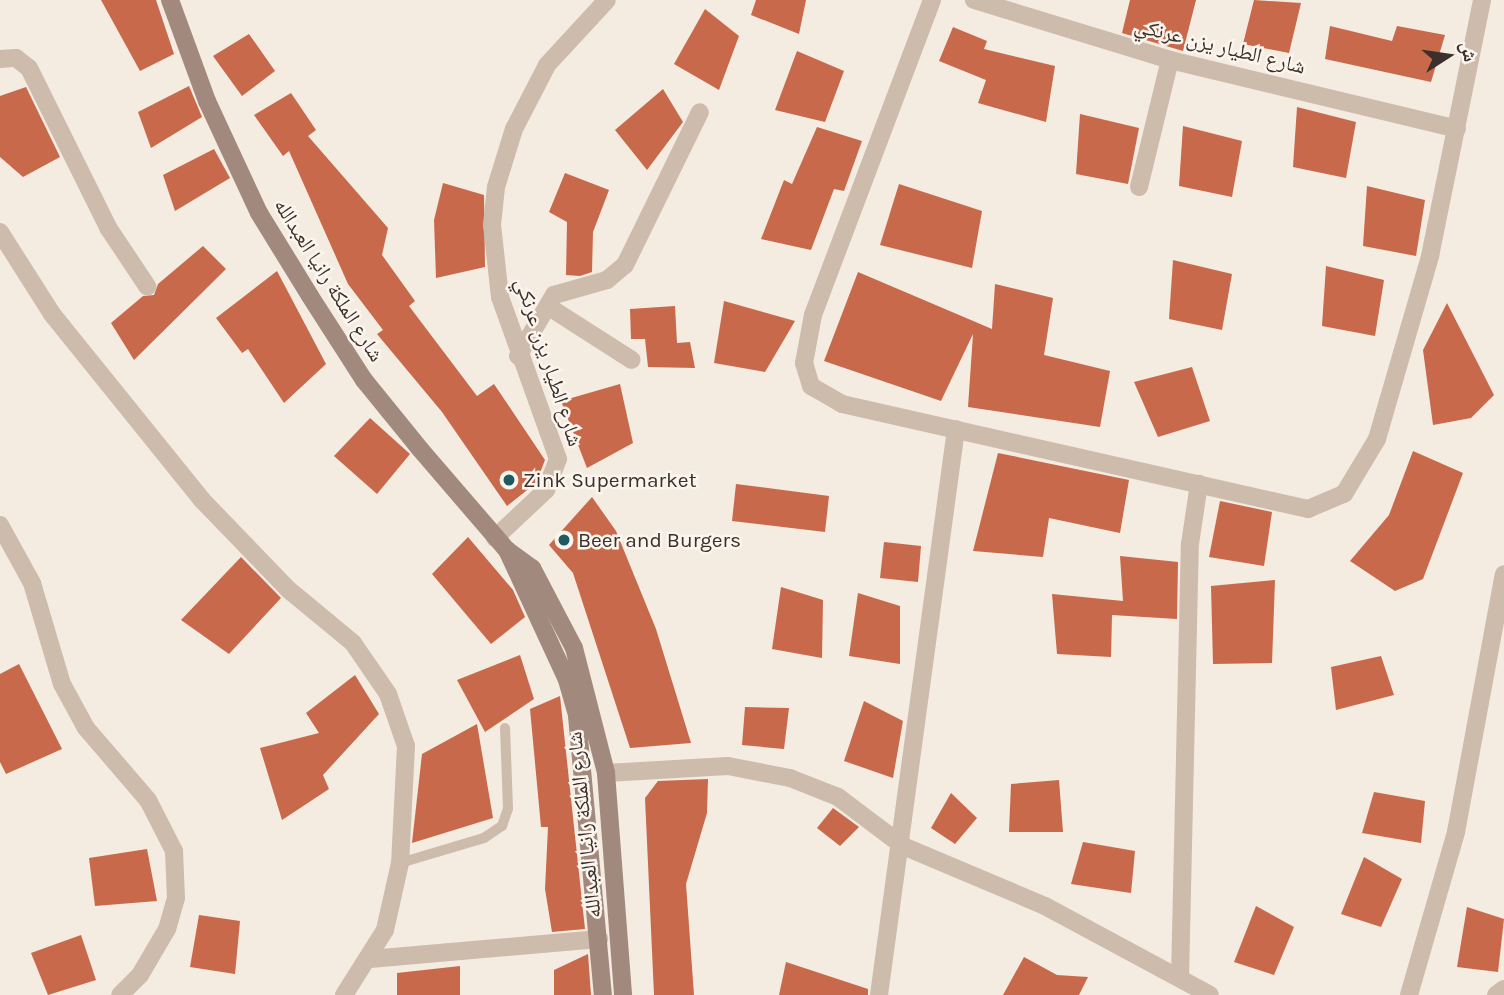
<!DOCTYPE html>
<html>
<head>
<meta charset="utf-8">
<style>
  body { margin:0 }
  #map { position:relative; width:1504px; height:995px; overflow:hidden; background:#f4ebe1; font-family:Karla,"Noto Naskh Arabic",sans-serif }
  div>[style] { position:absolute }
  .building>* { inset:0; background:#c8694b }
  .service>* { height:10px; margin:-5px; padding:0 5px; transform-origin:5px; border-radius:5px; background:#cdbbac }
  .minor>* { height:18px; margin:-9px; padding:0 9px; transform-origin:9px; border-radius:9px; background:#cdbbac }
  .secondary>* { height:18px; margin:-9px; padding:0 9px; transform-origin:9px; border-radius:9px; background:#a18a7d }
  .dots>* { width:19px; height:19px; translate:-50% -50%; box-sizing:border-box; border:4px solid #fbf5ee; border-radius:50% }
  span { translate:-50% -50%; white-space:nowrap; text-align:center; line-height:1.15; -webkit-text-stroke:5px #fbf5ee; paint-order:stroke }
  .street-label { font-size:21px; color:#3b302b }
  .poi-label { font-size:21px; color:#3b302b }
  .left { translate:0 -50%; text-align:left }
  .north { position:absolute; left:1413px; top:21px; width:70px; height:70px; -webkit-text-stroke:5px #fbf5ee; paint-order:stroke; rotate:78deg; font-size:19px; font-weight:700; line-height:28px; text-align:center; color:#3b302b }
  .north::after { content:''; display:block; margin:auto; width:24px; height:32px; background:#3b302b; clip-path:polygon(50% 0,100% 100%,50% 72%,0 100%) }
</style>
</head>
<body>
<div id="map">
  <div class="building">
    <i style="clip-path:polygon(101px 0,156px 0,174px 54px,140px 71px)"></i>
    <i style="clip-path:polygon(756px 0,806px 0,799px 34px,751px 15px)"></i>
    <i style="clip-path:polygon(1130px 0,1196px 0,1183px 51px,1122px 33px)"></i>
    <i style="clip-path:polygon(1254px 0,1301px 3px,1289px 53px,1243px 44px)"></i>
    <i style="clip-path:polygon(705px 9px,739px 36px,719px 90px,674px 64px)"></i>
    <i style="clip-path:polygon(1330px 26px,1392px 41px,1397px 26px,1445px 35px,1431px 82px,1325px 59px)"></i>
    <i style="clip-path:polygon(953px 27px,987px 41px,984px 49px,1055px 66px,1046px 122px,978px 103px,986px 80px,939px 61px)"></i>
    <i style="clip-path:polygon(249px 34px,275px 71px,242px 96px,213px 56px)"></i>
    <i style="clip-path:polygon(797px 51px,844px 71px,825px 122px,775px 110px)"></i>
    <i style="clip-path:polygon(189px 86px,202px 117px,151px 148px,138px 112px)"></i>
    <i style="clip-path:polygon(26px 87px,60px 157px,23px 177px,0 157px,0 96px)"></i>
    <i style="clip-path:polygon(663px 89px,683px 122px,647px 170px,615px 130px)"></i>
    <i style="clip-path:polygon(291px 93px,316px 130px,308px 136px,388px 228px,382px 255px,415px 301px,409px 306px,477px 396px,494px 384px,545px 460px,536px 483px,507px 506px,442px 412px,377px 334px,383px 330px,348px 284px,289px 151px,283px 156px,254px 115px)"></i>
    <i style="clip-path:polygon(1297px 107px,1356px 122px,1346px 178px,1293px 167px)"></i>
    <i style="clip-path:polygon(1080px 114px,1139px 128px,1128px 184px,1076px 174px)"></i>
    <i style="clip-path:polygon(1183px 126px,1242px 141px,1232px 197px,1179px 186px)"></i>
    <i style="clip-path:polygon(817px 127px,862px 141px,844px 191px,834px 189px,811px 250px,761px 239px,784px 180px,792px 184px)"></i>
    <i style="clip-path:polygon(214px 149px,230px 178px,175px 211px,163px 175px)"></i>
    <i style="clip-path:polygon(565px 173px,609px 190px,593px 232px,592px 272px,580px 276px,566px 275px,567px 222px,549px 212px)"></i>
    <i style="clip-path:polygon(443px 183px,484px 195px,485px 267px,436px 278px,434px 220px)"></i>
    <i style="clip-path:polygon(899px 184px,982px 211px,972px 268px,880px 245px)"></i>
    <i style="clip-path:polygon(1367px 186px,1425px 200px,1416px 256px,1363px 246px)"></i>
    <i style="clip-path:polygon(203px 246px,226px 269px,134px 360px,111px 323px,143px 296px,154px 295px,158px 284px)"></i>
    <i style="clip-path:polygon(1173px 260px,1232px 274px,1222px 330px,1169px 319px)"></i>
    <i style="clip-path:polygon(1326px 266px,1384px 280px,1375px 336px,1322px 326px)"></i>
    <i style="clip-path:polygon(277px 271px,326px 364px,284px 403px,248px 349px,242px 353px,216px 318px)"></i>
    <i style="clip-path:polygon(858px 272px,992px 329px,995px 284px,1053px 298px,1044px 355px,1110px 371px,1100px 427px,968px 407px,973px 334px,941px 401px,824px 361px)"></i>
    <i style="clip-path:polygon(724px 301px,795px 321px,765px 372px,714px 363px)"></i>
    <i style="clip-path:polygon(1447px 303px,1494px 395px,1471px 418px,1433px 425px,1423px 350px)"></i>
    <i style="clip-path:polygon(675px 306px,677px 343px,690px 342px,695px 368px,648px 367px,645px 339px,631px 339px,630px 309px)"></i>
    <i style="clip-path:polygon(1192px 367px,1210px 421px,1158px 437px,1134px 382px)"></i>
    <i style="clip-path:polygon(620px 384px,633px 443px,587px 468px,561px 401px)"></i>
    <i style="clip-path:polygon(370px 418px,410px 454px,377px 494px,334px 456px)"></i>
    <i style="clip-path:polygon(1413px 451px,1463px 473px,1423px 579px,1395px 591px,1350px 561px,1389px 515px)"></i>
    <i style="clip-path:polygon(998px 453px,1129px 480px,1120px 533px,1049px 518px,1043px 557px,973px 551px)"></i>
    <i style="clip-path:polygon(736px 484px,829px 496px,825px 532px,732px 521px)"></i>
    <i style="clip-path:polygon(592px 497px,616px 531px,656px 629px,691px 743px,630px 748px,573px 573px,549px 545px)"></i>
    <i style="clip-path:polygon(1220px 501px,1272px 512px,1264px 566px,1209px 557px)"></i>
    <i style="clip-path:polygon(468px 537px,513px 590px,525px 617px,491px 644px,432px 574px)"></i>
    <i style="clip-path:polygon(884px 542px,921px 546px,918px 582px,880px 578px)"></i>
    <i style="clip-path:polygon(1120px 556px,1178px 562px,1177px 619px,1112px 615px,1111px 657px,1057px 654px,1052px 594px,1123px 601px)"></i>
    <i style="clip-path:polygon(241px 557px,281px 598px,229px 654px,181px 620px)"></i>
    <i style="clip-path:polygon(1275px 580px,1272px 663px,1213px 664px,1211px 586px)"></i>
    <i style="clip-path:polygon(781px 587px,823px 600px,822px 658px,772px 649px)"></i>
    <i style="clip-path:polygon(858px 593px,900px 606px,900px 664px,849px 656px)"></i>
    <i style="clip-path:polygon(520px 655px,534px 699px,485px 732px,457px 680px)"></i>
    <i style="clip-path:polygon(1381px 656px,1394px 695px,1336px 710px,1331px 667px)"></i>
    <i style="clip-path:polygon(19px 664px,62px 749px,6px 774px,0 762px,0 674px)"></i>
    <i style="clip-path:polygon(355px 675px,379px 714px,323px 775px,329px 789px,282px 820px,260px 748px,319px 733px,306px 713px)"></i>
    <i style="clip-path:polygon(560px 696px,585px 929px,552px 932px,545px 889px,548px 827px,541px 827px,530px 709px)"></i>
    <i style="clip-path:polygon(864px 701px,903px 721px,893px 778px,844px 761px)"></i>
    <i style="clip-path:polygon(745px 707px,789px 708px,784px 749px,742px 745px)"></i>
    <i style="clip-path:polygon(477px 724px,493px 818px,412px 843px,422px 754px)"></i>
    <i style="clip-path:polygon(708px 779px,707px 813px,686px 884px,694px 995px,654px 995px,645px 798px,658px 781px)"></i>
    <i style="clip-path:polygon(1059px 780px,1063px 832px,1009px 832px,1011px 784px)"></i>
    <i style="clip-path:polygon(1374px 792px,1425px 801px,1421px 843px,1362px 833px)"></i>
    <i style="clip-path:polygon(951px 793px,977px 818px,955px 844px,931px 828px)"></i>
    <i style="clip-path:polygon(833px 808px,859px 827px,840px 846px,817px 828px)"></i>
    <i style="clip-path:polygon(1083px 842px,1135px 851px,1131px 893px,1071px 884px)"></i>
    <i style="clip-path:polygon(147px 849px,157px 901px,95px 906px,89px 858px)"></i>
    <i style="clip-path:polygon(1364px 857px,1402px 879px,1381px 927px,1341px 914px)"></i>
    <i style="clip-path:polygon(1256px 906px,1294px 927px,1274px 975px,1234px 962px)"></i>
    <i style="clip-path:polygon(1467px 907px,1504px 919px,1498px 972px,1457px 967px)"></i>
    <i style="clip-path:polygon(199px 915px,240px 921px,235px 974px,190px 967px)"></i>
    <i style="clip-path:polygon(81px 935px,96px 980px,48px 995px,31px 953px)"></i>
    <i style="clip-path:polygon(588px 954px,591px 995px,554px 995px,554px 970px)"></i>
    <i style="clip-path:polygon(1024px 957px,1057px 975px,1088px 977px,1079px 995px,1003px 995px)"></i>
    <i style="clip-path:polygon(786px 962px,868px 989px,868px 995px,779px 995px)"></i>
    <i style="clip-path:polygon(460px 966px,460px 995px,397px 995px,397px 973px)"></i>
  </div>
  <div class="service">
    <i style="left:400px;top:863px;width:88px;rotate:-16.6deg"></i>
    <i style="left:484px;top:838px;width:22px;rotate:-34deg"></i>
    <i style="left:502px;top:826px;width:18px;rotate:-71deg"></i>
    <i style="left:508px;top:809px;width:81px;rotate:-92.1deg"></i>
  </div>
  <div class="minor">
    <i style="left:932px;top:0;width:337px;rotate:110.7deg"></i>
    <i style="left:813px;top:315px;width:49px;rotate:100.6deg"></i>
    <i style="left:804px;top:363px;width:24px;rotate:73deg"></i>
    <i style="left:811px;top:386px;width:36px;rotate:30deg"></i>
    <i style="left:842px;top:404px;width:478px;rotate:12.7deg"></i>
    <i style="left:1308px;top:509px;width:39px;rotate:-23deg"></i>
    <i style="left:1344px;top:494px;width:64px;rotate:-59deg"></i>
    <i style="left:1377px;top:439px;width:191px;rotate:-73.8deg"></i>
    <i style="left:1430px;top:256px;width:261px;rotate:-78.5deg"></i>
    <i style="left:974px;top:0;width:205px;rotate:17deg"></i>
    <i style="left:1170px;top:60px;width:295px;rotate:13.5deg"></i>
    <i style="left:0;top:59px;width:16px;rotate:-4deg"></i>
    <i style="left:16px;top:58px;width:16px;rotate:38deg"></i>
    <i style="left:29px;top:68px;width:180px;rotate:63.6deg"></i>
    <i style="left:109px;top:229px;width:69px;rotate:56.3deg"></i>
    <i style="left:1139px;top:187px;width:131px;rotate:-76.3deg"></i>
    <i style="left:0;top:232px;width:97px;rotate:57.6deg"></i>
    <i style="left:52px;top:314px;width:239px;rotate:51.1deg"></i>
    <i style="left:202px;top:500px;width:125px;rotate:46deg"></i>
    <i style="left:289px;top:590px;width:83px;rotate:39.6deg"></i>
    <i style="left:353px;top:643px;width:62px;rotate:55.5deg"></i>
    <i style="left:388px;top:694px;width:55px;rotate:70.9deg"></i>
    <i style="left:406px;top:746px;width:117px;rotate:92.9deg"></i>
    <i style="left:400px;top:863px;width:69px;rotate:102.6deg"></i>
    <i style="left:385px;top:930px;width:77px;rotate:122.2deg"></i>
    <i style="left:549px;top:307px;width:98px;rotate:32.6deg"></i>
    <i style="left:518px;top:356px;width:71px;rotate:-59.5deg"></i>
    <i style="left:554px;top:295px;width:55px;rotate:-15.8deg"></i>
    <i style="left:607px;top:280px;width:23px;rotate:-40deg"></i>
    <i style="left:625px;top:265px;width:170px;rotate:-63.9deg"></i>
    <i style="left:0;top:525px;width:66px;rotate:61.1deg"></i>
    <i style="left:32px;top:583px;width:105px;rotate:73.5deg"></i>
    <i style="left:62px;top:684px;width:50px;rotate:61.4deg"></i>
    <i style="left:86px;top:728px;width:95px;rotate:49.3deg"></i>
    <i style="left:148px;top:800px;width:57px;rotate:63deg"></i>
    <i style="left:174px;top:851px;width:47px;rotate:87.6deg"></i>
    <i style="left:176px;top:898px;width:32px;rotate:106deg"></i>
    <i style="left:167px;top:929px;width:53px;rotate:120.4deg"></i>
    <i style="left:140px;top:975px;width:28px;rotate:135deg"></i>
    <i style="left:495px;top:538px;width:70px;rotate:-43.3deg"></i>
    <i style="left:546px;top:490px;width:33px;rotate:-69deg"></i>
    <i style="left:558px;top:459px;width:172px;rotate:-109.7deg"></i>
    <i style="left:500px;top:297px;width:72px;rotate:-96.3deg"></i>
    <i style="left:492px;top:225px;width:38px;rotate:-84deg"></i>
    <i style="left:496px;top:187px;width:61px;rotate:-72.8deg"></i>
    <i style="left:514px;top:129px;width:72px;rotate:-62.7deg"></i>
    <i style="left:547px;top:65px;width:88px;rotate:-47.3deg"></i>
    <i style="left:606px;top:773px;width:122px;rotate:-3.3deg"></i>
    <i style="left:728px;top:766px;width:63px;rotate:11deg"></i>
    <i style="left:790px;top:778px;width:52px;rotate:21.6deg"></i>
    <i style="left:838px;top:797px;width:81px;rotate:37deg"></i>
    <i style="left:903px;top:846px;width:154px;rotate:22.9deg"></i>
    <i style="left:1045px;top:906px;width:187px;rotate:28.3deg"></i>
    <i style="left:370px;top:959px;width:230px;rotate:-5deg"></i>
    <i style="left:1180px;top:978px;width:434px;rotate:-88.7deg"></i>
    <i style="left:1190px;top:544px;width:61px;rotate:-81.5deg"></i>
    <i style="left:879px;top:995px;width:571px;rotate:-82.25deg"></i>
    <i style="left:1409px;top:995px;width:170px;rotate:-73.9deg"></i>
    <i style="left:1456px;top:832px;width:262px;rotate:-79.5deg"></i>
    <i style="left:1496px;top:995px;width:10px;rotate:-37deg"></i>
  </div>
  <div class="secondary">
    <i style="left:170px;top:0;width:108px;rotate:69.9deg"></i>
    <i style="left:207px;top:101px;width:123px;rotate:65.1deg"></i>
    <i style="left:259px;top:213px;width:97px;rotate:58.4deg"></i>
    <i style="left:310px;top:296px;width:100px;rotate:57.3deg"></i>
    <i style="left:364px;top:380px;width:89px;rotate:50.9deg"></i>
    <i style="left:420px;top:449px;width:133px;rotate:49.3deg"></i>
    <i style="left:507px;top:550px;width:31px;rotate:36deg"></i>
    <i style="left:532px;top:568px;width:90px;rotate:62.3deg"></i>
    <i style="left:574px;top:648px;width:129px;rotate:75.6deg"></i>
    <i style="left:606px;top:773px;width:223px;rotate:85.6deg"></i>
    <i style="left:507px;top:550px;width:143px;rotate:65.2deg"></i>
    <i style="left:567px;top:680px;width:37px;rotate:74deg"></i>
    <i style="left:577px;top:716px;width:280px;rotate:84.7deg"></i>
  </div>
  <div class="dots">
    <i style="left:509px;top:480px;background:#1f5a5e"></i>
    <i style="left:564px;top:540px;background:#1f5a5e"></i>
  </div>
  <div class="street-label">
    <span style="left:1220px;top:46px;rotate:14deg">شارع الطيار يزن عرنكي</span>
    <span style="left:329px;top:280px;rotate:58deg">شارع الملكة رانيا العبدالله</span>
    <span style="left:549px;top:362px;rotate:72deg">شارع الطيار يزن عرنكي</span>
    <span style="left:584px;top:825px;rotate:-96deg">شارع الملكة رانيا العبدالله</span>
  </div>
  <div class="poi-label">
    <span class="left" style="left:523px;top:480px">Zink Supermarket</span>
    <span class="left" style="left:578px;top:540px">Beer and Burgers</span>
  </div>
  <div class="north">ش</div>
</div>
</body>
</html>
